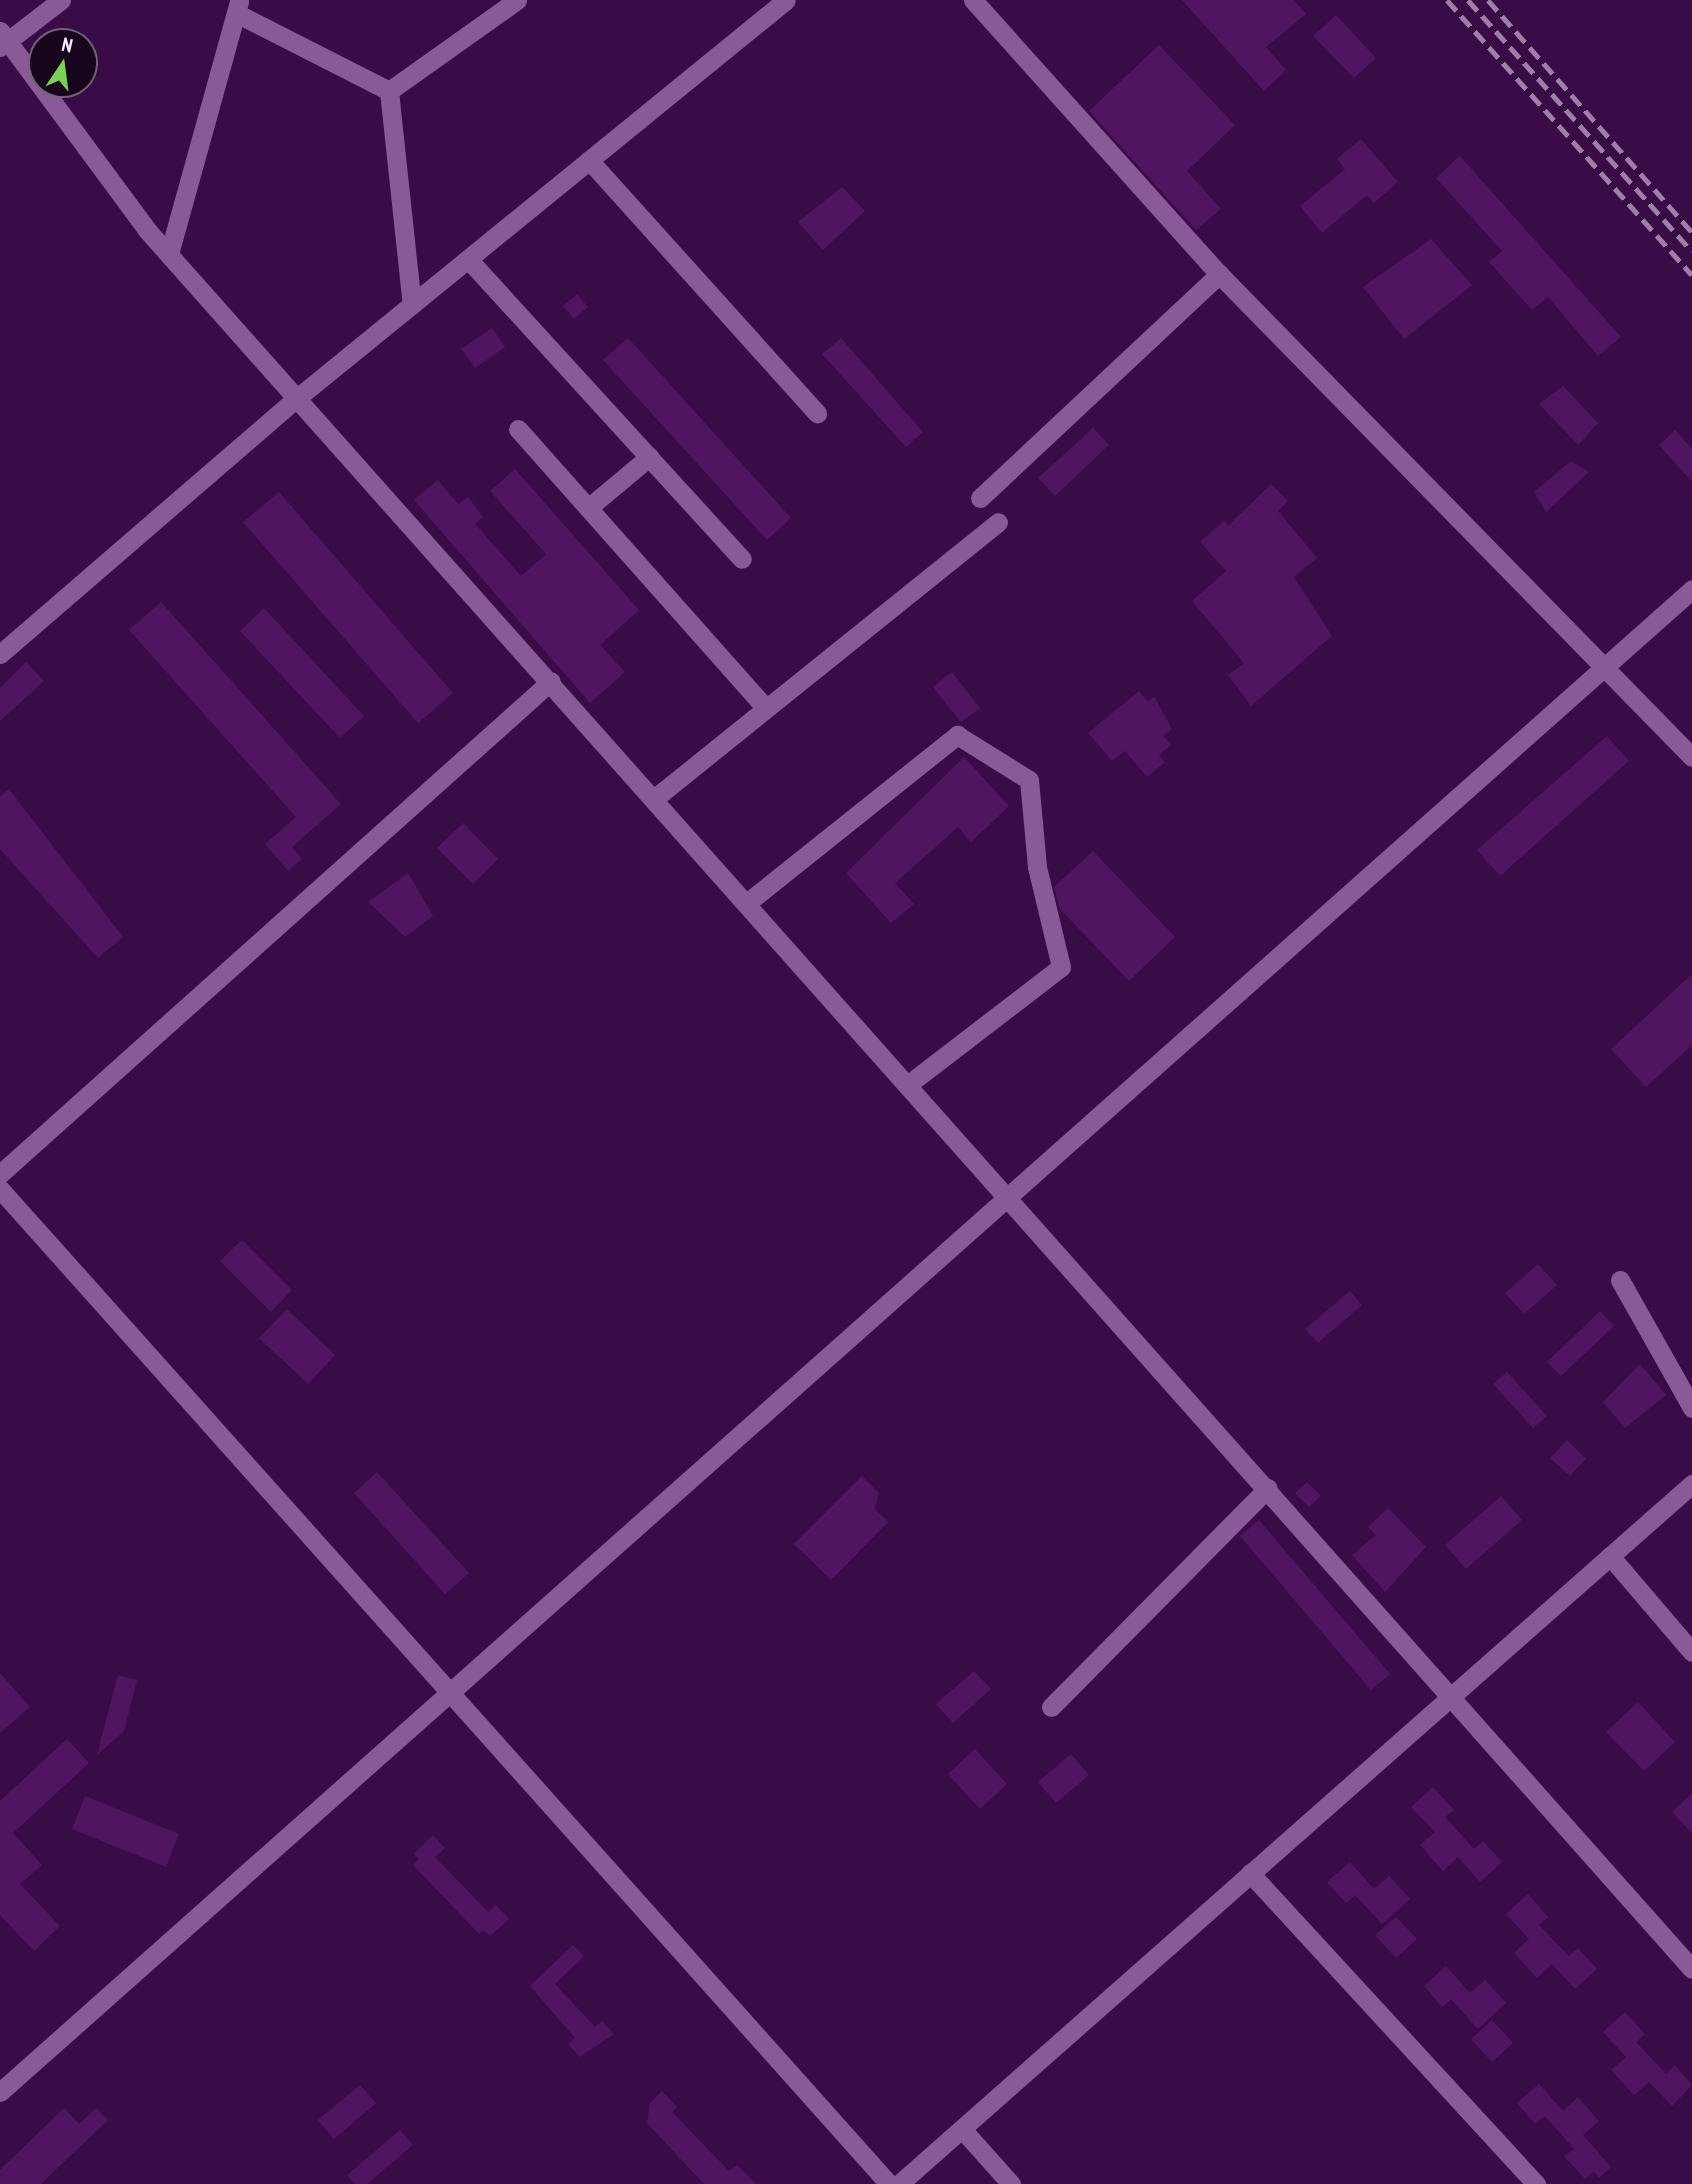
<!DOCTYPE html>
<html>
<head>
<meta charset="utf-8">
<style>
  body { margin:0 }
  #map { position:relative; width:1692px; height:2184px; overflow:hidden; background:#3a0c47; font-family:"PT Sans Narrow",sans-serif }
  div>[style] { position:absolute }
  .building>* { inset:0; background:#4f1560 }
  .minor>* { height:19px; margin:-9.5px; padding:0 9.5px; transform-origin:9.5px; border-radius:9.5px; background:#895998 }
  .tertiary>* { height:19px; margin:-9.5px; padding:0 9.5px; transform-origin:9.5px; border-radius:9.5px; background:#895998 }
  .rail>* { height:5px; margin-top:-2.5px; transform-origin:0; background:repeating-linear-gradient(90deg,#9d81a5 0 14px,transparent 0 21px) }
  span { translate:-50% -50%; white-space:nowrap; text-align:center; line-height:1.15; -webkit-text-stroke:5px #18061e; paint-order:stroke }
  .north { position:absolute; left:28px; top:28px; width:70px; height:70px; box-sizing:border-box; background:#18061e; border:2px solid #726377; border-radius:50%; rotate:13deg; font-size:19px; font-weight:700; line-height:28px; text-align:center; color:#faeffd }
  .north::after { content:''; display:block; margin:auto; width:24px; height:32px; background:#7ad157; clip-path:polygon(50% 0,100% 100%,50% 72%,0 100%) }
</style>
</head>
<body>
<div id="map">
  <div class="building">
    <i style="clip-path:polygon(1182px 0,1294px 0,1306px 14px,1266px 47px,1286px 70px,1264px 91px)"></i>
    <i style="clip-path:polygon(1336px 15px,1376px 58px,1354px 78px,1313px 36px)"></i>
    <i style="clip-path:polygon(1159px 45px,1235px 125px,1187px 171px,1221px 209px,1196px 230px,1089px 111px)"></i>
    <i style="clip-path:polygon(1361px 139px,1398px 182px,1374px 203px,1367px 195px,1322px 233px,1300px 206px,1345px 169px,1337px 159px)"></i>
    <i style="clip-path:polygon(1460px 156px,1621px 337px,1598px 356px,1548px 297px,1532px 310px,1489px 262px,1502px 251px,1436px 178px)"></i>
    <i style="clip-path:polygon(842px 187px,865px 211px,823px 250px,798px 222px)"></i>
    <i style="clip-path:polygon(1431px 239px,1472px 285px,1404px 339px,1363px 287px)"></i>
    <i style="clip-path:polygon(577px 294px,588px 307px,574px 319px,563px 306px)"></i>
    <i style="clip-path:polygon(492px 328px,505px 347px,475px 368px,461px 349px)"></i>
    <i style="clip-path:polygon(628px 338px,791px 518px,767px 540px,603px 360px)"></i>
    <i style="clip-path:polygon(841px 338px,923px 432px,906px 447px,822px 354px)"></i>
    <i style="clip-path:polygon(1563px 386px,1598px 423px,1578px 445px,1539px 404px)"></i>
    <i style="clip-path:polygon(1093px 428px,1109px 445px,1055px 496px,1038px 478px)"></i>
    <i style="clip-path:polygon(1675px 430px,1692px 449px,1692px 482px,1659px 445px)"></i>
    <i style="clip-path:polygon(1571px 461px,1589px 472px,1546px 512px,1534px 492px)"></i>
    <i style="clip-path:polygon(515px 469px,639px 610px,600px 645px,625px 672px,590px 703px,414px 500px,438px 480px,458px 504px,468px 497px,483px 517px,475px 524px,521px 576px,546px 554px,490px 491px)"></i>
    <i style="clip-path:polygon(1271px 484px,1288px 501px,1278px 511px,1317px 558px,1294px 577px,1332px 636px,1251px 706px,1228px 675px,1244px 663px,1192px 601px,1226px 571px,1200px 542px,1224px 521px,1228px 526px)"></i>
    <i style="clip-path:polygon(279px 492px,453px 693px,418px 723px,243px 522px)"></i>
    <i style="clip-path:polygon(161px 602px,341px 804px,292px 847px,302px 859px,288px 871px,265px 844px,296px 817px,129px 630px)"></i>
    <i style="clip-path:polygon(264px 608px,364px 716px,340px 738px,240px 631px)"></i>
    <i style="clip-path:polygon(26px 662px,44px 681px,0 721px,0 688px)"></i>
    <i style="clip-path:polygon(952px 672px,980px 708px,961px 722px,933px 687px)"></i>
    <i style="clip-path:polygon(1139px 691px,1148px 702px,1154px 696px,1172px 729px,1163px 736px,1171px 745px,1159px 755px,1165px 762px,1147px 777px,1125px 751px,1112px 761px,1088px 733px)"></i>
    <i style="clip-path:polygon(1607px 736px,1629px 761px,1500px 876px,1477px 850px)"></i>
    <i style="clip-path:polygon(964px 757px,1009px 806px,971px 842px,958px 827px,895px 883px,914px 904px,891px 923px,846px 873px)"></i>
    <i style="clip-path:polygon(9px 789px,123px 937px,98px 958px,0 849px,0 797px)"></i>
    <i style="clip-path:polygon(463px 823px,498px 859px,473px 884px,437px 848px)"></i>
    <i style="clip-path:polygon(1093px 851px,1175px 937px,1129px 981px,1060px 909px,1054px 887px)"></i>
    <i style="clip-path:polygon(408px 873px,433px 916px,405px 937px,368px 902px)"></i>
    <i style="clip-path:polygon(1692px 974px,1692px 1045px,1646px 1087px,1611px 1049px)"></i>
    <i style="clip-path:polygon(242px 1240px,292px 1290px,271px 1312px,220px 1261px)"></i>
    <i style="clip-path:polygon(1538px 1264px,1557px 1285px,1524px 1314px,1505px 1293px)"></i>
    <i style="clip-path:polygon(1350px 1291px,1362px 1305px,1318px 1343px,1305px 1329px)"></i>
    <i style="clip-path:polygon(287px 1309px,335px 1355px,308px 1384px,259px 1338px)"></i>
    <i style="clip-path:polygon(1600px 1311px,1614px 1326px,1561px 1376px,1547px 1362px)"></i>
    <i style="clip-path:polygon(1640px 1364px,1666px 1395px,1625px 1428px,1603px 1402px)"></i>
    <i style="clip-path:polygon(1507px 1372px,1547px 1416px,1533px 1428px,1493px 1384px)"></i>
    <i style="clip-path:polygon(1567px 1440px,1586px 1459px,1570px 1476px,1550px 1458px)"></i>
    <i style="clip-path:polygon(377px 1472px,469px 1573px,445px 1594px,354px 1493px)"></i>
    <i style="clip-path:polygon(862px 1476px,879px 1493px,875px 1509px,888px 1522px,831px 1580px,794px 1544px)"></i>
    <i style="clip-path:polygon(1307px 1482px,1321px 1496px,1309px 1507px,1295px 1493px)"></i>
    <i style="clip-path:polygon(1501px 1496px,1522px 1520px,1466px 1569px,1445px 1545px)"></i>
    <i style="clip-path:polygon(1388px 1508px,1426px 1547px,1385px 1592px,1352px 1555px,1376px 1535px,1368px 1527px)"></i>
    <i style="clip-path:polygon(1259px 1520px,1390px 1674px,1371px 1690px,1240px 1536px)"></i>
    <i style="clip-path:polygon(974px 1671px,991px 1689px,953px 1723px,936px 1704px)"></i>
    <i style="clip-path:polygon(0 1673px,30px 1707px,0 1733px)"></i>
    <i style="clip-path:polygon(118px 1675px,137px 1680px,124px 1731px,97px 1755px)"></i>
    <i style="clip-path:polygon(1638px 1702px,1675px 1742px,1644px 1771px,1606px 1732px)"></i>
    <i style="clip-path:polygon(67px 1739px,89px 1763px,13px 1833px,42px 1865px,20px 1884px,60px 1926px,34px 1951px,0 1915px,0 1801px)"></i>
    <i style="clip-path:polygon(975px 1749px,1007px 1784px,980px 1809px,948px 1774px)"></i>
    <i style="clip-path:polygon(1071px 1754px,1089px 1775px,1056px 1803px,1038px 1782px)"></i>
    <i style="clip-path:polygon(1433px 1787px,1454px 1810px,1445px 1817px,1474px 1849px,1483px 1841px,1502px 1862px,1480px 1882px,1458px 1857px,1443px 1871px,1420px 1845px,1435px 1832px,1411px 1807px)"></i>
    <i style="clip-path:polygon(1692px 1793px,1692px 1833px,1672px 1812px)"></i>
    <i style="clip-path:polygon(85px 1796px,179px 1834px,166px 1867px,72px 1829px)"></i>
    <i style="clip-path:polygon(433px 1835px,445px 1848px,435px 1857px,488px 1912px,496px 1905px,509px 1919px,490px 1936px,484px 1930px,479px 1934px,413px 1865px,419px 1859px,414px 1854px)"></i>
    <i style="clip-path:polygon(1350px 1862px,1374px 1889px,1389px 1876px,1410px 1899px,1382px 1924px,1355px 1895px,1346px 1903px,1327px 1882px)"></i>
    <i style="clip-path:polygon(1528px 1894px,1548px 1917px,1539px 1925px,1569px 1956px,1578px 1948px,1597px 1969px,1575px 1989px,1552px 1964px,1537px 1978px,1514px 1953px,1529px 1939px,1506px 1914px)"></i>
    <i style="clip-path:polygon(1396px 1917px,1417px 1939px,1396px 1958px,1375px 1935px)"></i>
    <i style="clip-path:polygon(573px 1945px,584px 1956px,555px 1984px,595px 2027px,602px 2021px,614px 2034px,580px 2057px,568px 2044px,575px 2038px,530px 1986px)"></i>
    <i style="clip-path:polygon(1446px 1966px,1470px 1993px,1485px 1980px,1506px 2003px,1478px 2029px,1451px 1999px,1442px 2007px,1424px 1986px)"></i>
    <i style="clip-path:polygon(1625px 2012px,1645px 2034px,1636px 2042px,1666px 2074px,1675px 2065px,1692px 2085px,1672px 2106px,1649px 2082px,1634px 2095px,1611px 2070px,1626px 2057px,1603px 2032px)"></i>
    <i style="clip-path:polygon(1492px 2020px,1513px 2043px,1492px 2062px,1471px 2039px)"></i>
    <i style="clip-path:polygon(1539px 2084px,1563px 2111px,1578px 2097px,1599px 2121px,1583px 2135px,1611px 2167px,1599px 2178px,1594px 2171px,1585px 2179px,1564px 2156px,1574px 2149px,1545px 2116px,1535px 2124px,1517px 2103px)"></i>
    <i style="clip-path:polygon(360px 2085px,376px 2103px,334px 2139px,318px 2120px)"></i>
    <i style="clip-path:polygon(662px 2091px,677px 2107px,672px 2112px,729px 2171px,737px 2165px,756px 2184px,704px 2184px,647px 2123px,650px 2103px)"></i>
    <i style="clip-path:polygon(64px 2108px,79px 2124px,96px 2108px,108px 2120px,41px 2184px,0 2184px,0 2170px)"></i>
    <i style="clip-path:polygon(400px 2130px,413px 2145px,367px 2184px,355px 2184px,347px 2175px)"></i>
  </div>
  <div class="minor">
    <i style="left:973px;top:0;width:368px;rotate:48.1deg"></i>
    <i style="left:1219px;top:274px;width:676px;rotate:45.6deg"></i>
    <i style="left:236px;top:13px;width:172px;rotate:27deg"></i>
    <i style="left:389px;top:91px;width:215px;rotate:83.9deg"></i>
    <i style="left:0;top:47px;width:77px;rotate:-37.6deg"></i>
    <i style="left:389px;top:91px;width:157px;rotate:-35.4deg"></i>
    <i style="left:589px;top:160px;width:341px;rotate:48deg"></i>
    <i style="left:169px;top:254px;width:262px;rotate:-74.5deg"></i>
    <i style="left:468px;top:259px;width:406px;rotate:47.6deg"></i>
    <i style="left:518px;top:429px;width:373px;rotate:48.4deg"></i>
    <i style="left:980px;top:498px;width:328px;rotate:-43.1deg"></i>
    <i style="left:588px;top:508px;width:80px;rotate:-39.9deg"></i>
    <i style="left:0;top:654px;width:392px;rotate:-40.8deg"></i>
    <i style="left:297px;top:398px;width:630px;rotate:-39.14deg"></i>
    <i style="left:655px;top:798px;width:440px;rotate:-38.8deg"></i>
    <i style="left:748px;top:902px;width:268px;rotate:-38.6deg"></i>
    <i style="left:957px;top:735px;width:85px;rotate:32deg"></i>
    <i style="left:1029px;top:780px;width:87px;rotate:84.7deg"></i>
    <i style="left:1037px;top:867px;width:103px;rotate:76.5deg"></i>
    <i style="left:1061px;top:967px;width:190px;rotate:142.5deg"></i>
    <i style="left:0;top:1174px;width:739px;rotate:-41.82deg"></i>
    <i style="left:0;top:1189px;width:1334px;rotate:48.22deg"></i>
    <i style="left:1620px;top:1280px;width:147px;rotate:60.6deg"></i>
    <i style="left:1610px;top:1556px;width:126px;rotate:49.5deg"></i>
    <i style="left:1051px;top:1707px;width:308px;rotate:-45.3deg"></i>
    <i style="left:1250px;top:1873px;width:423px;rotate:47.4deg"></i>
    <i style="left:962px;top:2129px;width:74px;rotate:48.3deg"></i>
    <i style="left:899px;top:2184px;width:1058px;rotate:-41.44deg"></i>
  </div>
  <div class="tertiary">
    <i style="left:0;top:31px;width:247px;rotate:53.5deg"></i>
    <i style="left:147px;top:230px;width:2326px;rotate:48.38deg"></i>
    <i style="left:0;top:2092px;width:2263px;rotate:-41.61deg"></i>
  </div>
  <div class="rail">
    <i style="left:1447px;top:0;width:368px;rotate:48.3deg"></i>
    <i style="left:1468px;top:0;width:336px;rotate:48.3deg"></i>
    <i style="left:1488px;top:0;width:309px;rotate:48.7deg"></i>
  </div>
  <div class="north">N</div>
</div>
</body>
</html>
